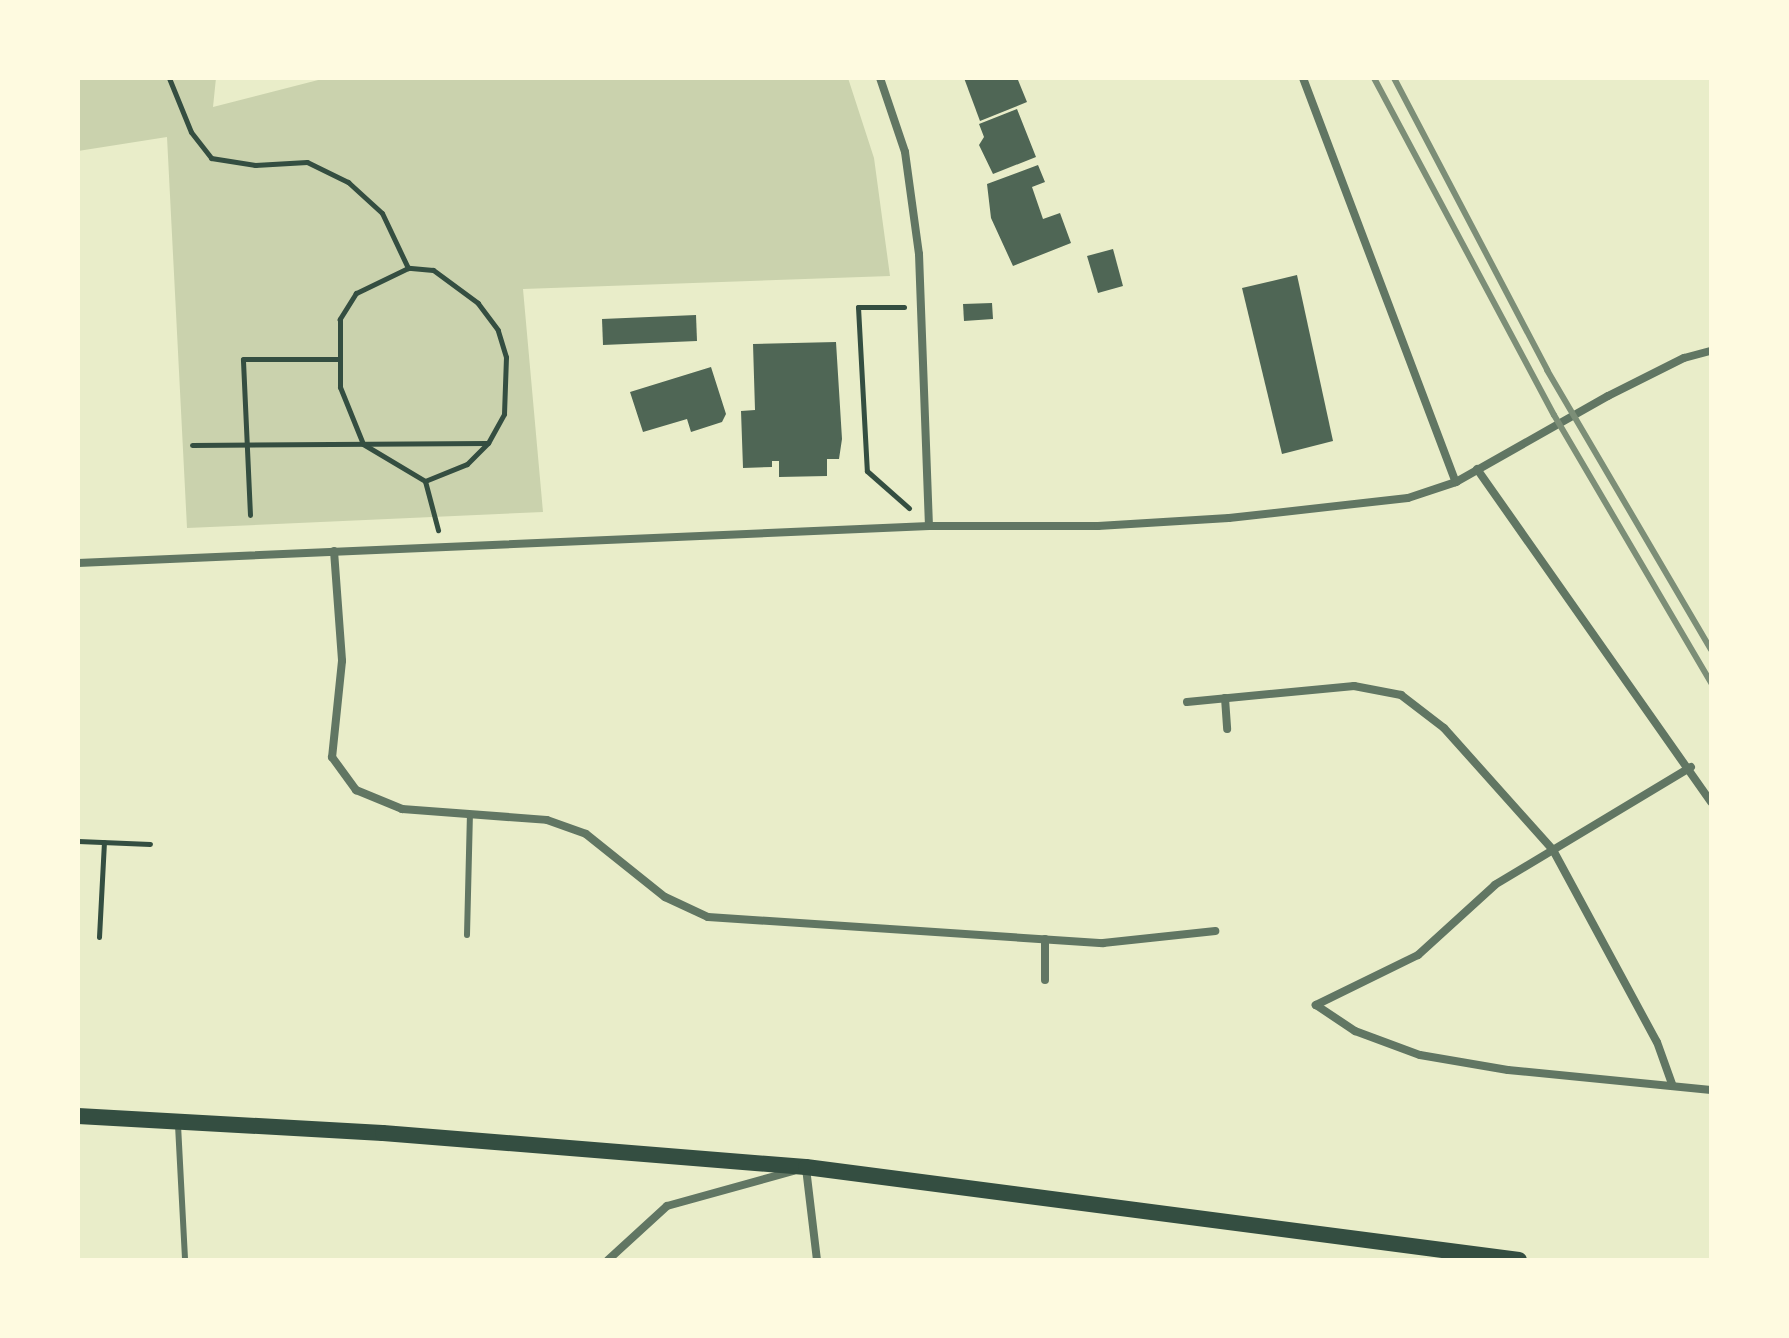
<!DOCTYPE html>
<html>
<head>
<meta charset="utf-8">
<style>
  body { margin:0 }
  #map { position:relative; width:1789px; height:1338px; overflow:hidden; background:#e9edc9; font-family:Cabin,sans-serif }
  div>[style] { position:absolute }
  .green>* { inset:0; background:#cad2ad }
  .building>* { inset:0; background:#4f6655 }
  .path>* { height:5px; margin:-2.5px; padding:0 2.5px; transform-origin:2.5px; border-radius:2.5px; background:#344e41 }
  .service>* { height:6px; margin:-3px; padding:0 3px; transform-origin:3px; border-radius:3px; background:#617663 }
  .minor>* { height:8px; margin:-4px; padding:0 4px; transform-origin:4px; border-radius:4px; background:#617663 }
  .secondary>* { height:16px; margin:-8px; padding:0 8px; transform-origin:8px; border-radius:8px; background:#344e41 }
  .rail>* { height:6px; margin:-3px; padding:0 3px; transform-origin:3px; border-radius:3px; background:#7c8e77 }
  span { translate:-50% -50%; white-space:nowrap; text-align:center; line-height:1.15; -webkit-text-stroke:7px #fefae0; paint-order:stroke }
  .frame { position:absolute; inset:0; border:80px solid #fefae0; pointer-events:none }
</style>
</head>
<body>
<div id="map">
  <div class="green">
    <i style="clip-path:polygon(78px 78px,216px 78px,213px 107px,326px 78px,848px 78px,874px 158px,890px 276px,523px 289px,543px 512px,187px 528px,167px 137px,78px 151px)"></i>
  </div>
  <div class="building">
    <i style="clip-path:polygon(964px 78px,1018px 80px,1027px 102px,980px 121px)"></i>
    <i style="clip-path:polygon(1017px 109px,1036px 157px,993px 174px,979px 145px,984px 137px,979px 124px)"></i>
    <i style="clip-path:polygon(1038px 165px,1045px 182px,1032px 187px,1043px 219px,1060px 213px,1071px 243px,1013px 266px,991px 218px,987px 184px)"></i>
    <i style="clip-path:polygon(1113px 249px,1123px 286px,1098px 293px,1087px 256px)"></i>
    <i style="clip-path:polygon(1297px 275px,1333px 441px,1282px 454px,1242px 288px)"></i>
    <i style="clip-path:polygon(992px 303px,993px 319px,964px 321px,963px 304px)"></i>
    <i style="clip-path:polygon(696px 315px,697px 341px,603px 345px,602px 319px)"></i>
    <i style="clip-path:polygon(836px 342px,842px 439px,839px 459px,827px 459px,827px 476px,779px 477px,779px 461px,772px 461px,772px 467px,743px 468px,741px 411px,755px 410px,753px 344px)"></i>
    <i style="clip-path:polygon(711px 367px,726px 414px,722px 422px,691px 432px,687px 419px,643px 432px,630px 392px)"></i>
  </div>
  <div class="path">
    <i style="left:169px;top:78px;width:58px;rotate:67.8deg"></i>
    <i style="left:191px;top:132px;width:33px;rotate:52deg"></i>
    <i style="left:211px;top:158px;width:45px;rotate:9deg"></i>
    <i style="left:255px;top:165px;width:52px;rotate:-3.3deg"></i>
    <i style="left:307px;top:162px;width:46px;rotate:26deg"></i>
    <i style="left:348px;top:182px;width:46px;rotate:42.4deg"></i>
    <i style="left:382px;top:213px;width:61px;rotate:64.7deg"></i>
    <i style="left:904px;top:307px;width:46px;rotate:180deg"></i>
    <i style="left:858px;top:307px;width:164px;rotate:86.9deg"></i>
    <i style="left:867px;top:471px;width:56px;rotate:41.4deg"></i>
    <i style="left:192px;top:445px;width:295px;rotate:-0.4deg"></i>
    <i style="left:425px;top:481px;width:45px;rotate:-22deg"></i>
    <i style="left:467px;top:464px;width:30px;rotate:-45deg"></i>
    <i style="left:488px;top:443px;width:33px;rotate:-61deg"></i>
    <i style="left:504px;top:414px;width:57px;rotate:-88deg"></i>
    <i style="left:506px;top:357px;width:28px;rotate:-107deg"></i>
    <i style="left:498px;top:330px;width:34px;rotate:-127deg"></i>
    <i style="left:478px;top:303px;width:56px;rotate:-143.7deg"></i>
    <i style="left:433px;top:270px;width:25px;rotate:-175deg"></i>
    <i style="left:408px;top:268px;width:58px;rotate:154.3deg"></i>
    <i style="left:356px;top:293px;width:31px;rotate:122deg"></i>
    <i style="left:340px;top:319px;width:68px;rotate:90deg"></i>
    <i style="left:340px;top:387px;width:61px;rotate:68deg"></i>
    <i style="left:363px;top:444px;width:72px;rotate:30.8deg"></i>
    <i style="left:425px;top:481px;width:51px;rotate:75.1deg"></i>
    <i style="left:250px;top:515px;width:156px;rotate:-92.6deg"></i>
    <i style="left:243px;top:359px;width:94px"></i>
    <i style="left:78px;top:841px;width:72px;rotate:2.4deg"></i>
    <i style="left:99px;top:937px;width:95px;rotate:-87deg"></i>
  </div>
  <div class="service">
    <i style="left:467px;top:935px;width:121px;rotate:-88.6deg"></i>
    <i style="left:178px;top:1125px;width:135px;rotate:87deg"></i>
  </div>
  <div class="minor">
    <i style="left:880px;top:78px;width:78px;rotate:71.3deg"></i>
    <i style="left:905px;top:152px;width:103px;rotate:82.2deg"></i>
    <i style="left:919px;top:254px;width:272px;rotate:87.9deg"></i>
    <i style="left:1303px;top:78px;width:432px;rotate:69.3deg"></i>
    <i style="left:1477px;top:469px;width:407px;rotate:54.9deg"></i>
    <i style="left:334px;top:551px;width:110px;rotate:85.8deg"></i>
    <i style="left:342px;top:661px;width:97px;rotate:95.9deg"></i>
    <i style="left:332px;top:757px;width:41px;rotate:54deg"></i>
    <i style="left:356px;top:790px;width:50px;rotate:22.4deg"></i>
    <i style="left:402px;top:809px;width:145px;rotate:4.3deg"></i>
    <i style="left:547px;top:820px;width:41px;rotate:19.7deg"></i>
    <i style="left:586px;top:834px;width:101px;rotate:38.6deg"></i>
    <i style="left:665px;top:897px;width:47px;rotate:24.9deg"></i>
    <i style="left:708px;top:917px;width:396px;rotate:3.8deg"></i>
    <i style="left:1103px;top:943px;width:113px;rotate:-6.1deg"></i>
    <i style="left:78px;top:563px;width:852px;rotate:-2.49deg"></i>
    <i style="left:929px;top:526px;width:169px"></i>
    <i style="left:1098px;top:526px;width:131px;rotate:-3.5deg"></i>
    <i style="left:1229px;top:518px;width:180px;rotate:-6.4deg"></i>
    <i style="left:1408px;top:498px;width:51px;rotate:-18.4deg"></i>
    <i style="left:1456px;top:482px;width:175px;rotate:-29.5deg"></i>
    <i style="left:1608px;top:396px;width:85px;rotate:-26.6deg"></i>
    <i style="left:1684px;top:358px;width:28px;rotate:-15deg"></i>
    <i style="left:1225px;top:698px;width:31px;rotate:86deg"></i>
    <i style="left:1187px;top:702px;width:168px;rotate:-5.5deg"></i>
    <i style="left:1354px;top:686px;width:48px;rotate:10.8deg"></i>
    <i style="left:1401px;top:695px;width:54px;rotate:37.5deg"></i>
    <i style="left:1444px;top:728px;width:164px;rotate:48.2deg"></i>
    <i style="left:1553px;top:850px;width:218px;rotate:61.6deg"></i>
    <i style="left:1657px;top:1042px;width:45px;rotate:70.3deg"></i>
    <i style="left:1691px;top:767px;width:229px;rotate:149deg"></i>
    <i style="left:1495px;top:885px;width:104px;rotate:137.7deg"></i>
    <i style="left:1418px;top:955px;width:114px;rotate:153.9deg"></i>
    <i style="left:1316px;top:1005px;width:47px;rotate:33.7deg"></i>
    <i style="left:1355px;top:1031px;width:69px;rotate:20.3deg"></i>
    <i style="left:1420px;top:1055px;width:89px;rotate:9.7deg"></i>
    <i style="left:1508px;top:1070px;width:204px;rotate:5.6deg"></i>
    <i style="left:1045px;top:939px;width:41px;rotate:90deg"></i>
    <i style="left:806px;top:1168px;width:93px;rotate:83.2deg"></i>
    <i style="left:608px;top:1260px;width:80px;rotate:-42.5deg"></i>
    <i style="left:667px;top:1206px;width:131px;rotate:-15.5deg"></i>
  </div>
  <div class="secondary">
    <i style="left:78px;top:1116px;width:305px;rotate:3.2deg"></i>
    <i style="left:383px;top:1133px;width:424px;rotate:4.6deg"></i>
    <i style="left:806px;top:1167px;width:719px;rotate:7.43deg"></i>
  </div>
  <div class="rail">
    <i style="left:1374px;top:78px;width:382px;rotate:61.9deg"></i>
    <i style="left:1554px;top:415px;width:311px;rotate:59.6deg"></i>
    <i style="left:1394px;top:78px;width:330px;rotate:62.3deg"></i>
    <i style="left:1547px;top:370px;width:324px;rotate:59.6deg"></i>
  </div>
  <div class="frame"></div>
</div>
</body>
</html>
